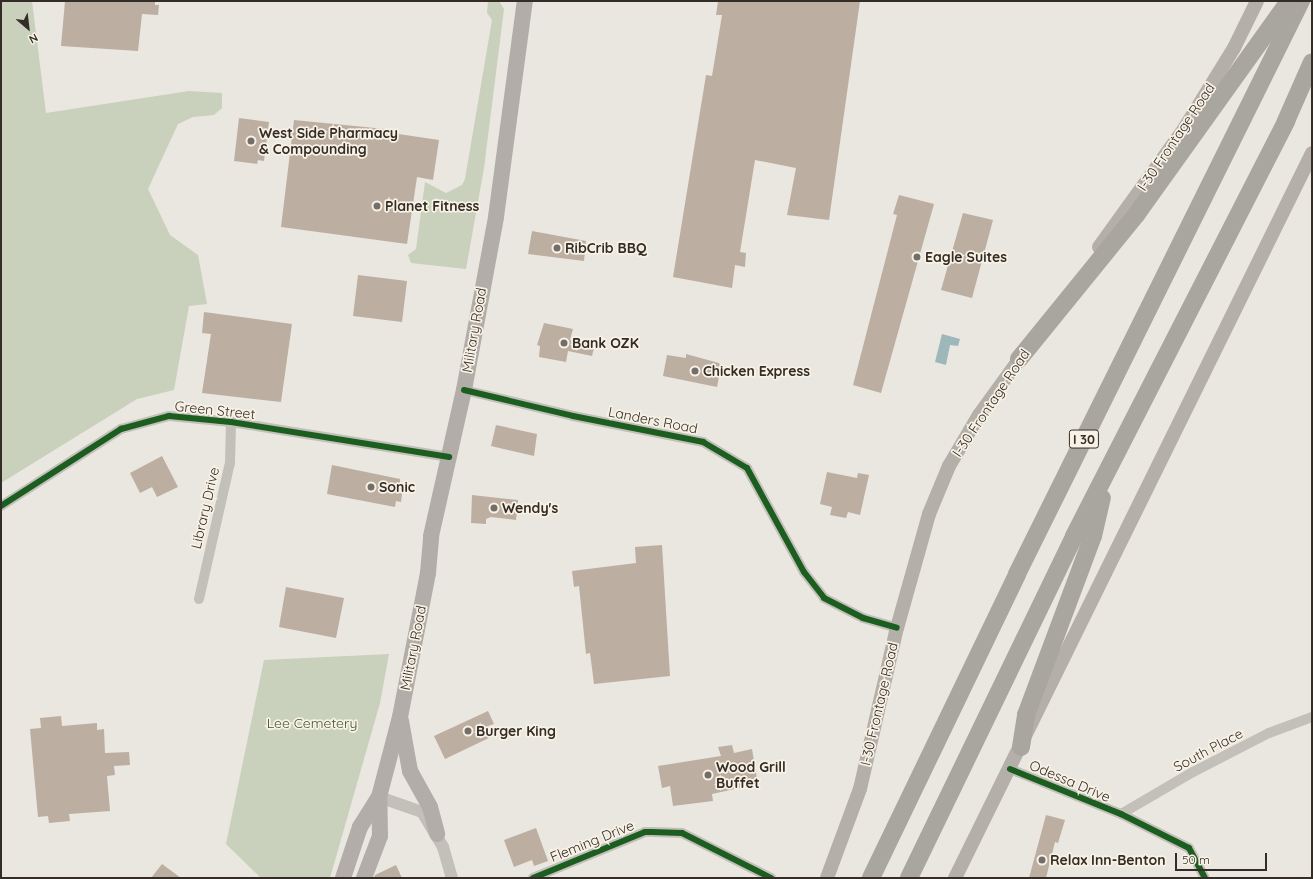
<!DOCTYPE html>
<html>
<head>
<meta charset="utf-8">
<style>
  body { margin:0 }
  #map { position:relative; width:1313px; height:879px; overflow:hidden; background:#eae7e0; font-family:Quicksand,sans-serif }
  div>[style] { position:absolute }
  .green>* { inset:0; background:#c9d0bb }
  .water>* { inset:0; background:#9db7ba }
  .building>* { inset:0; background:#bdaea2 }
  .minor>* { height:10px; margin:-5px; padding:0 5px; transform-origin:5px; border-radius:5px; background:#c3bfb9 }
  .tertiary>* { height:12px; margin:-6px; padding:0 6px; transform-origin:6px; border-radius:6px; background:#c3bfb9 }
  .secondary>* { height:14px; margin:-7px; padding:0 7px; transform-origin:7px; border-radius:7px; background:#b4afa9 }
  .primary>* { height:16px; margin:-8px; padding:0 8px; transform-origin:8px; border-radius:8px; background:#b2ada8 }
  .motorway>* { height:18px; margin:-9px; padding:0 9px; transform-origin:9px; border-radius:9px; background:#a9a59f }
  .cycleway>* { height:6px; margin:-3px; padding:0 3px; transform-origin:3px; border-radius:3px; background:#1b5e20 }
  .dots>* { width:11px; height:11px; translate:-50% -50%; box-sizing:border-box; border:2px solid #f8f2e6; border-radius:50% }
  span { translate:-50% -50%; white-space:nowrap; text-align:center; line-height:1.15; -webkit-text-stroke:3.5px #f8f2e6; paint-order:stroke }
  .shield-label span { padding:1px 3px; background:#f8f2e6; border:1px solid; border-radius:3px; -webkit-text-stroke-width:0 }
  .shield-label { font-size:13px; color:#342d27; font-weight:700 }
  .poi-label { font-size:14px; color:#342d27; font-weight:700 }
  .left { translate:0 -50%; text-align:left }
  .street-label { font-size:14px; color:#342d27 }
  .park-label { font-size:14px; color:#3f502d }
  .frame { position:absolute; inset:0; border:2px solid #342d27; pointer-events:none }
  .north { position:absolute; left:8px; top:8px; width:40px; height:40px; -webkit-text-stroke:3px #f8f2e6; paint-order:stroke; rotate:152deg; font-size:11px; font-weight:700; line-height:16px; text-align:center; color:#342d27 }
  .north::after { content:''; display:block; margin:auto; width:14px; height:18px; background:#342d27; clip-path:polygon(50% 0,100% 100%,50% 72%,0 100%) }
  .scale { position:absolute; left:1175px; top:853px; width:92px; height:18px; box-sizing:border-box; border:2px solid #342d27; border-top:0; padding-left:5px; font-size:12px; line-height:14px; white-space:nowrap; color:#342d27; -webkit-text-stroke:3px #f8f2e6; paint-order:stroke }
</style>
</head>
<body>
<div id="map">
  <div class="green">
    <i style="clip-path:polygon(1px 1px,32px 1px,46px 113px,189px 91px,222px 93px,222px 108px,214px 115px,193px 117px,178px 124px,148px 189px,170px 235px,198px 255px,207px 304px,189px 306px,174px 390px,137px 399px,1px 483px)"></i>
    <i style="clip-path:polygon(488px 1px,499px 1px,504px 9px,484px 168px,466px 269px,411px 263px,408px 255px,416px 249px,425px 182px,446px 193px,462px 185px,465px 179px,492px 20px,487px 13px)"></i>
    <i style="clip-path:polygon(389px 654px,380px 703px,330px 878px,261px 878px,226px 844px,264px 660px)"></i>
  </div>
  <div class="water">
    <i style="clip-path:polygon(942px 334px,960px 339px,958px 346px,950px 345px,946px 365px,935px 362px)"></i>
  </div>
  <div class="building">
    <i style="clip-path:polygon(65px 1px,155px 1px,155px 5px,159px 5px,158px 15px,142px 14px,138px 51px,61px 46px)"></i>
    <i style="clip-path:polygon(718px 1px,860px 1px,829px 220px,787px 215px,796px 168px,755px 160px,740px 252px,746px 253px,745px 267px,735px 265px,732px 288px,673px 277px,706px 75px,712px 76px,722px 15px,716px 15px)"></i>
    <i style="clip-path:polygon(239px 118px,269px 122px,264px 161px,258px 160px,257px 164px,234px 161px)"></i>
    <i style="clip-path:polygon(294px 120px,385px 129px,385px 132px,439px 140px,433px 180px,417px 177px,407px 244px,281px 227px)"></i>
    <i style="clip-path:polygon(899px 195px,934px 204px,881px 393px,853px 385px,897px 215px,893px 214px)"></i>
    <i style="clip-path:polygon(963px 213px,993px 220px,972px 298px,941px 290px)"></i>
    <i style="clip-path:polygon(532px 231px,586px 241px,584px 261px,528px 254px)"></i>
    <i style="clip-path:polygon(358px 275px,407px 281px,402px 322px,353px 316px)"></i>
    <i style="clip-path:polygon(204px 312px,292px 324px,281px 402px,202px 393px,211px 334px,202px 333px)"></i>
    <i style="clip-path:polygon(544px 323px,573px 329px,570px 340px,595px 344px,592px 356px,568px 351px,566px 362px,539px 357px,540px 346px,537px 345px)"></i>
    <i style="clip-path:polygon(686px 354px,719px 363px,721px 367px,717px 387px,663px 376px,667px 355px,686px 358px)"></i>
    <i style="clip-path:polygon(496px 425px,537px 434px,534px 456px,491px 446px)"></i>
    <i style="clip-path:polygon(162px 456px,178px 487px,157px 497px,152px 487px,140px 493px,130px 473px)"></i>
    <i style="clip-path:polygon(332px 465px,400px 479px,400px 485px,403px 486px,401px 502px,396px 501px,395px 507px,327px 494px)"></i>
    <i style="clip-path:polygon(827px 472px,857px 478px,858px 473px,869px 475px,860px 515px,848px 512px,846px 518px,830px 515px,832px 507px,820px 504px)"></i>
    <i style="clip-path:polygon(472px 495px,518px 500px,516px 520px,491px 517px,486px 519px,486px 524px,471px 523px)"></i>
    <i style="clip-path:polygon(662px 545px,670px 676px,594px 684px,590px 653px,586px 654px,579px 586px,574px 587px,572px 571px,636px 563px,635px 547px)"></i>
    <i style="clip-path:polygon(286px 587px,344px 598px,336px 638px,279px 627px)"></i>
    <i style="clip-path:polygon(488px 711px,494px 724px,488px 726px,493px 736px,445px 759px,434px 736px)"></i>
    <i style="clip-path:polygon(61px 716px,62px 726px,97px 723px,97px 730px,104px 729px,105px 753px,129px 752px,130px 765px,114px 766px,115px 775px,107px 776px,110px 811px,69px 814px,70px 821px,49px 823px,48px 816px,38px 817px,30px 729px,41px 728px,40px 718px)"></i>
    <i style="clip-path:polygon(732px 745px,734px 753px,752px 749px,758px 784px,712px 794px,713px 801px,673px 806px,670px 786px,662px 788px,658px 766px,721px 756px,718px 747px)"></i>
    <i style="clip-path:polygon(1046px 815px,1065px 820px,1058px 843px,1055px 842px,1046px 878px,1029px 878px)"></i>
    <i style="clip-path:polygon(536px 828px,548px 861px,534px 866px,532px 860px,514px 867px,504px 840px)"></i>
    <i style="clip-path:polygon(162px 864px,181px 878px,151px 878px)"></i>
    <i style="clip-path:polygon(396px 865px,402px 878px,374px 878px,375px 875px)"></i>
  </div>
  <div class="minor">
    <i style="left:464px;top:390px;width:112px;rotate:13.4deg"></i>
    <i style="left:573px;top:416px;width:133px;rotate:11.3deg"></i>
    <i style="left:703px;top:442px;width:51px;rotate:30.6deg"></i>
    <i style="left:747px;top:468px;width:119px;rotate:61.3deg"></i>
    <i style="left:804px;top:572px;width:33px;rotate:52deg"></i>
    <i style="left:824px;top:598px;width:44px;rotate:27.1deg"></i>
    <i style="left:863px;top:618px;width:35px;rotate:16deg"></i>
    <i style="left:1px;top:506px;width:143px;rotate:-32.7deg"></i>
    <i style="left:121px;top:429px;width:50px;rotate:-15.2deg"></i>
    <i style="left:169px;top:416px;width:62px;rotate:5.5deg"></i>
    <i style="left:231px;top:422px;width:221px;rotate:9.1deg"></i>
    <i style="left:199px;top:599px;width:139px;rotate:-77.2deg"></i>
    <i style="left:230px;top:463px;width:41px;rotate:-88.6deg"></i>
    <i style="left:1010px;top:769px;width:120px;rotate:22.1deg"></i>
    <i style="left:1121px;top:814px;width:76px;rotate:26.6deg"></i>
    <i style="left:1189px;top:848px;width:34px;rotate:62deg"></i>
    <i style="left:1121px;top:814px;width:83px;rotate:-30.3deg"></i>
    <i style="left:1193px;top:772px;width:85px;rotate:-27.2deg"></i>
    <i style="left:1269px;top:733px;width:46px;rotate:-20.4deg"></i>
    <i style="left:533px;top:878px;width:121px;rotate:-22.3deg"></i>
    <i style="left:645px;top:832px;width:7px"></i>
    <i style="left:652px;top:832px;width:30px;rotate:2deg"></i>
    <i style="left:682px;top:833px;width:100px;rotate:26.8deg"></i>
  </div>
  <div class="tertiary">
    <i style="left:379px;top:797px;width:46px;rotate:19.2deg"></i>
    <i style="left:422px;top:812px;width:41px;rotate:59deg"></i>
    <i style="left:443px;top:847px;width:32px;rotate:74deg"></i>
  </div>
  <div class="secondary">
    <i style="left:1099px;top:247px;width:145px;rotate:-54.2deg"></i>
    <i style="left:1184px;top:129px;width:95px;rotate:-58.3deg"></i>
    <i style="left:1234px;top:48px;width:52px;rotate:-63.9deg"></i>
    <i style="left:827px;top:878px;width:95px;rotate:-69.7deg"></i>
    <i style="left:860px;top:789px;width:165px;rotate:-77.1deg"></i>
    <i style="left:897px;top:628px;width:118px;rotate:-74.3deg"></i>
    <i style="left:929px;top:514px;width:52px;rotate:-67.4deg"></i>
    <i style="left:949px;top:466px;width:59px;rotate:-59.5deg"></i>
    <i style="left:979px;top:415px;width:80px;rotate:-54.1deg"></i>
    <i style="left:955px;top:878px;width:808px;rotate:-63.78deg"></i>
  </div>
  <div class="primary">
    <i style="left:401px;top:721px;width:51px;rotate:79.8deg"></i>
    <i style="left:410px;top:771px;width:41px;rotate:60.9deg"></i>
    <i style="left:430px;top:807px;width:28px;rotate:75deg"></i>
    <i style="left:343px;top:878px;width:54px;rotate:-71.6deg"></i>
    <i style="left:360px;top:827px;width:36px;rotate:-58deg"></i>
    <i style="left:379px;top:797px;width:83px;rotate:-75.3deg"></i>
    <i style="left:400px;top:717px;width:147px;rotate:-79deg"></i>
    <i style="left:428px;top:573px;width:37px;rotate:-85deg"></i>
    <i style="left:431px;top:536px;width:150px;rotate:-77.3deg"></i>
    <i style="left:464px;top:390px;width:176px;rotate:-79.5deg"></i>
    <i style="left:496px;top:217px;width:218px;rotate:-82.4deg"></i>
    <i style="left:364px;top:878px;width:45px;rotate:-69.1deg"></i>
    <i style="left:380px;top:836px;width:39px;rotate:-91deg"></i>
  </div>
  <div class="motorway">
    <i style="left:1019px;top:359px;width:186px;rotate:-50.9deg"></i>
    <i style="left:1136px;top:215px;width:263px;rotate:-54.4deg"></i>
    <i style="left:1021px;top:747px;width:32px;rotate:-81deg"></i>
    <i style="left:1026px;top:715px;width:191px;rotate:-69.5deg"></i>
    <i style="left:1093px;top:536px;width:39px;rotate:-77deg"></i>
    <i style="left:871px;top:878px;width:337px;rotate:-64.3deg"></i>
    <i style="left:1017px;top:574px;width:640px;rotate:-63.64deg"></i>
    <i style="left:909px;top:878px;width:380px;rotate:-64.2deg"></i>
    <i style="left:1074px;top:536px;width:466px;rotate:-62.9deg"></i>
    <i style="left:1286px;top:121px;width:64px;rotate:-66.2deg"></i>
  </div>
  <div class="cycleway">
    <i style="left:464px;top:390px;width:112px;rotate:13.4deg"></i>
    <i style="left:573px;top:416px;width:133px;rotate:11.3deg"></i>
    <i style="left:703px;top:442px;width:51px;rotate:30.6deg"></i>
    <i style="left:747px;top:468px;width:119px;rotate:61.3deg"></i>
    <i style="left:804px;top:572px;width:33px;rotate:52deg"></i>
    <i style="left:824px;top:598px;width:44px;rotate:27.1deg"></i>
    <i style="left:863px;top:618px;width:35px;rotate:16deg"></i>
    <i style="left:1px;top:506px;width:143px;rotate:-32.7deg"></i>
    <i style="left:121px;top:429px;width:50px;rotate:-15.2deg"></i>
    <i style="left:169px;top:416px;width:62px;rotate:5.5deg"></i>
    <i style="left:231px;top:422px;width:221px;rotate:9.1deg"></i>
    <i style="left:1010px;top:769px;width:120px;rotate:22.1deg"></i>
    <i style="left:1121px;top:814px;width:76px;rotate:26.6deg"></i>
    <i style="left:1189px;top:848px;width:34px;rotate:62deg"></i>
    <i style="left:533px;top:878px;width:121px;rotate:-22.3deg"></i>
    <i style="left:645px;top:832px;width:7px"></i>
    <i style="left:652px;top:832px;width:30px;rotate:2deg"></i>
    <i style="left:682px;top:833px;width:100px;rotate:26.8deg"></i>
  </div>
  <div class="dots">
    <i style="left:251px;top:141px;background:#746e68"></i>
    <i style="left:377px;top:206px;background:#746e68"></i>
    <i style="left:557px;top:248px;background:#746e68"></i>
    <i style="left:917px;top:257px;background:#746e68"></i>
    <i style="left:564px;top:343px;background:#746e68"></i>
    <i style="left:695px;top:371px;background:#746e68"></i>
    <i style="left:371px;top:487px;background:#746e68"></i>
    <i style="left:494px;top:508px;background:#746e68"></i>
    <i style="left:468px;top:731px;background:#746e68"></i>
    <i style="left:708px;top:775px;background:#746e68"></i>
    <i style="left:1042px;top:860px;background:#746e68"></i>
  </div>
  <div class="shield-label">
    <span style="left:1084px;top:439px">I 30</span>
  </div>
  <div class="poi-label">
    <span class="left" style="left:259px;top:141px">West Side Pharmacy<br>&amp; Compounding</span>
    <span class="left" style="left:385px;top:206px">Planet Fitness</span>
    <span class="left" style="left:565px;top:248px">RibCrib BBQ</span>
    <span class="left" style="left:925px;top:257px">Eagle Suites</span>
    <span class="left" style="left:572px;top:343px">Bank OZK</span>
    <span class="left" style="left:703px;top:371px">Chicken Express</span>
    <span class="left" style="left:379px;top:487px">Sonic</span>
    <span class="left" style="left:502px;top:508px">Wendy's</span>
    <span class="left" style="left:476px;top:731px">Burger King</span>
    <span class="left" style="left:716px;top:775px">Wood Grill<br>Buffet</span>
    <span class="left" style="left:1050px;top:860px">Relax Inn-Benton</span>
  </div>
  <div class="street-label">
    <span style="left:1176px;top:137px;rotate:-56deg">I-30 Frontage Road</span>
    <span style="left:474px;top:330px;rotate:-80deg">Military Road</span>
    <span style="left:991px;top:403px;rotate:-56deg">I-30 Frontage Road</span>
    <span style="left:215px;top:410px;rotate:6deg">Green Street</span>
    <span style="left:653px;top:420px;rotate:11deg">Landers Road</span>
    <span style="left:205px;top:508px;rotate:-77deg">Library Drive</span>
    <span style="left:413px;top:648px;rotate:-79deg">Military Road</span>
    <span style="left:879px;top:704px;rotate:-77deg">I-30 Frontage Road</span>
    <span style="left:1208px;top:750px;rotate:-28deg">South Place</span>
    <span style="left:1070px;top:781px;rotate:23deg">Odessa Drive</span>
    <span style="left:592px;top:841px;rotate:-22deg">Fleming Drive</span>
  </div>
  <div class="park-label">
    <span style="left:312px;top:723px">Lee Cemetery</span>
  </div>
  <div class="frame"></div>
  <div class="north">N</div>
  <div class="scale">50 m</div>
</div>
</body>
</html>
